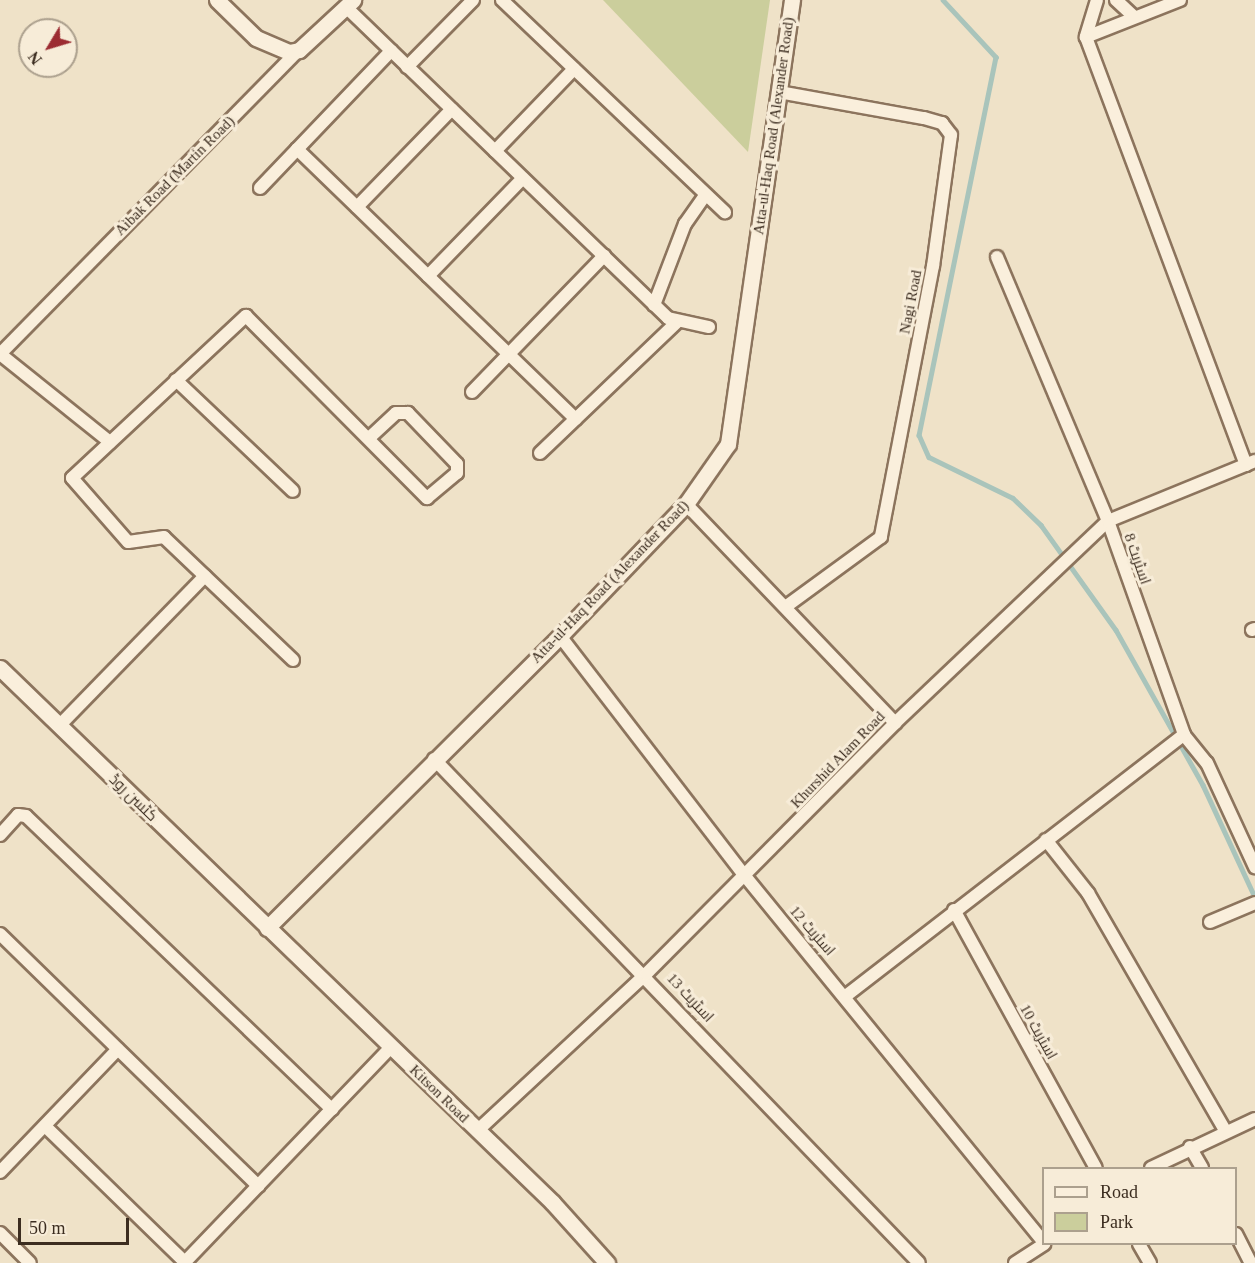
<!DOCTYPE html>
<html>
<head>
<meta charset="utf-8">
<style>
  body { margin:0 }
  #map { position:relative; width:1255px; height:1263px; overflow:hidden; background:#efe2c8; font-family:"Times New Roman",Cairo,serif }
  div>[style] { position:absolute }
  .green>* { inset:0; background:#cbce9c }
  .stream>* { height:4.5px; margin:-2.25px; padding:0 2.25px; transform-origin:2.25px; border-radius:2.25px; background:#a9c4bb }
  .roads { filter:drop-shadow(2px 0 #8c745d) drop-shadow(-2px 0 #8c745d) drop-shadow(0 2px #8c745d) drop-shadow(0 -2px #8c745d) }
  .minor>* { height:12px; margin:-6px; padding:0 6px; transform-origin:6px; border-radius:6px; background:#faefdc }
  .tertiary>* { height:15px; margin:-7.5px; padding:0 7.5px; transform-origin:7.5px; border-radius:7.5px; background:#faefdc }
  span { translate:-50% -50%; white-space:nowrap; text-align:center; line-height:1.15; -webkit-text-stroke:6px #f7ecd8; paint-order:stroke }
  .street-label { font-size:15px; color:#3c2d20 }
  .legend { position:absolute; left:1042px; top:1167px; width:195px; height:78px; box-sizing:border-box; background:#f7ecd8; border:2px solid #aca08e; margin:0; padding:8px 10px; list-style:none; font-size:18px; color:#3c2d20 }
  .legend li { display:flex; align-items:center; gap:12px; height:30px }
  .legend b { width:30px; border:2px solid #aca08e }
  .north { position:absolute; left:18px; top:18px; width:60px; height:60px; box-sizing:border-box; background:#f7ecd8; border:2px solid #aca08e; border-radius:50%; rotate:232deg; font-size:16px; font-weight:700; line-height:24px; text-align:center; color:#3c2d20 }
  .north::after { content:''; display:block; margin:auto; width:21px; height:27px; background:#9c2c32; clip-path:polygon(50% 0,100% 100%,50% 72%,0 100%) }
  .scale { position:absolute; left:18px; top:1218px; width:111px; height:27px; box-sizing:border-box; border:3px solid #3c2d20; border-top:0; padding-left:8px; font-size:18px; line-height:21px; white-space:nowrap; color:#3c2d20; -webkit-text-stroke:4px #f7ecd8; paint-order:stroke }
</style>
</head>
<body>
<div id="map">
  <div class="green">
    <i style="clip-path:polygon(603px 0,770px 0,748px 152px)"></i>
  </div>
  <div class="stream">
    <i style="left:943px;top:0;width:78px;rotate:47.1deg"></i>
    <i style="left:996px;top:57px;width:386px;rotate:101.5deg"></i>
    <i style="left:919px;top:435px;width:24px;rotate:66deg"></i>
    <i style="left:929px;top:457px;width:93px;rotate:26deg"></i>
    <i style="left:1013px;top:498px;width:39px;rotate:44deg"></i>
    <i style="left:1041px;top:525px;width:129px;rotate:54.5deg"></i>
    <i style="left:1116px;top:630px;width:178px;rotate:60.7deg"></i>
    <i style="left:1203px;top:785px;width:123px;rotate:65.1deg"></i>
  </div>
  <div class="roads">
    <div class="minor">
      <i style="left:502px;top:0;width:308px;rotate:43.6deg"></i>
      <i style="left:1097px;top:0;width:39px;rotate:107deg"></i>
      <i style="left:1086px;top:37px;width:457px;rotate:69.5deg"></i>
      <i style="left:1116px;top:0;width:23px;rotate:43deg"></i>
      <i style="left:346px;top:7px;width:448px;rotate:44deg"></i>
      <i style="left:668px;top:318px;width:42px;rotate:12.4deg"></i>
      <i style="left:1086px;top:37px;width:101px;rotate:-21.5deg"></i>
      <i style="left:407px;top:67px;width:94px;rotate:-45.4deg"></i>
      <i style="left:779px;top:92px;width:147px;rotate:10.2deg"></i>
      <i style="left:924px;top:118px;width:19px;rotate:16deg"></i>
      <i style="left:942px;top:123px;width:15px;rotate:53deg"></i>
      <i style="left:951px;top:135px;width:132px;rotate:97.8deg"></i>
      <i style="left:933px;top:266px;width:276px;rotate:100.9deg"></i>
      <i style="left:881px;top:537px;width:115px;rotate:143.8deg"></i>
      <i style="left:297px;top:149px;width:388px;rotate:44.1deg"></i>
      <i style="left:495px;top:151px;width:114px;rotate:-46.1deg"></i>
      <i style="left:260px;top:188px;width:190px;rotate:-46.3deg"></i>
      <i style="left:357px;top:207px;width:136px;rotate:-45.9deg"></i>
      <i style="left:997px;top:257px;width:286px;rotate:67.2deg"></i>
      <i style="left:1108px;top:521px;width:227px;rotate:70.4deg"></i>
      <i style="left:1184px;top:735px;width:36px;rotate:51deg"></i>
      <i style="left:1207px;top:763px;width:115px;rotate:65.2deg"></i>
      <i style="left:428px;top:276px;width:136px;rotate:-45.9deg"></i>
      <i style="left:654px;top:305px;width:87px;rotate:-69.1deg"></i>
      <i style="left:685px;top:224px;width:35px;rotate:-55deg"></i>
      <i style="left:0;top:354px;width:426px;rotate:-45.5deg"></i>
      <i style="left:0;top:354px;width:141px;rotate:38.7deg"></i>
      <i style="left:176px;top:380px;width:161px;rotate:43.5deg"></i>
      <i style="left:472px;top:392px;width:190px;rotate:-45.9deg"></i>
      <i style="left:540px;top:453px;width:188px;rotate:-43.7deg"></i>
      <i style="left:686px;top:504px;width:303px;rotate:46.3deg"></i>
      <i style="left:1252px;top:630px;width:3px;rotate:-18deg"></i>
      <i style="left:560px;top:636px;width:303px;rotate:52.4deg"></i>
      <i style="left:745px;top:876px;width:473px;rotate:50.8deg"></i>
      <i style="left:293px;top:660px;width:178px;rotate:-136.4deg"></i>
      <i style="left:164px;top:537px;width:36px;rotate:172deg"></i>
      <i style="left:128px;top:542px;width:85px;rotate:-131.2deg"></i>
      <i style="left:72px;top:478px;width:238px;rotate:-43deg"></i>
      <i style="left:246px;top:316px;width:257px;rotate:45.2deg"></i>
      <i style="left:427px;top:498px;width:39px;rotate:-40deg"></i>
      <i style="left:457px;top:473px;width:9px;rotate:-90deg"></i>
      <i style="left:457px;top:464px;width:71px;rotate:-133.9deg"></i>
      <i style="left:408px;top:413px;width:12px;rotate:180deg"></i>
      <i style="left:396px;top:413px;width:37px;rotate:137deg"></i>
      <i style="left:59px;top:726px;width:209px;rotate:-45.8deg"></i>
      <i style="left:434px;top:759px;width:699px;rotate:46.1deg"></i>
      <i style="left:0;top:835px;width:27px;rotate:-48deg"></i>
      <i style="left:18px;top:815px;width:8px;rotate:7deg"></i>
      <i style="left:26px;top:816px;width:424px;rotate:43.8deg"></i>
      <i style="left:1046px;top:840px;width:68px;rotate:51.6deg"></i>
      <i style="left:1088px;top:893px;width:276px;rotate:60deg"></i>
      <i style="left:954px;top:910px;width:294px;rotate:61.2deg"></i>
      <i style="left:1210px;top:922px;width:49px;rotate:-22.9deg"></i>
      <i style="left:0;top:934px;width:361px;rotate:44.3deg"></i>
      <i style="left:847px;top:995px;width:426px;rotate:-37.7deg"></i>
      <i style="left:45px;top:1126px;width:195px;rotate:44.2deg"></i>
      <i style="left:477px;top:1131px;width:231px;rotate:-42.9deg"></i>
      <i style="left:646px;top:974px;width:354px;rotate:-45.2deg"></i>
      <i style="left:895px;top:723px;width:294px;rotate:-43.5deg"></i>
      <i style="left:1108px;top:521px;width:159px;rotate:-22.2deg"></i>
      <i style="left:1190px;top:1147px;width:24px;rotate:60deg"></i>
      <i style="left:1151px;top:1168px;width:115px;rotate:-25.2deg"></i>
      <i style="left:0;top:1172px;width:170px;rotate:-46.2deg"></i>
      <i style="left:0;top:1233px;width:42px;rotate:45deg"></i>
      <i style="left:1236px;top:1234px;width:33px;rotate:63deg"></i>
      <i style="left:1139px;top:1244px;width:22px;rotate:60deg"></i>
      <i style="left:184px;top:1263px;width:299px;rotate:-46.2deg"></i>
      <i style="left:1015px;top:1263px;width:35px;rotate:-33deg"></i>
    </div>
    <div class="tertiary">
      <i style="left:217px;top:0;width:54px;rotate:44.3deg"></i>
      <i style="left:256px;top:38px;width:36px;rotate:23deg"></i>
      <i style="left:289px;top:52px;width:10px;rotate:-11deg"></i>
      <i style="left:299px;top:50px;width:74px;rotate:-42.8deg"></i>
      <i style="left:0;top:668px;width:769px;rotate:44.05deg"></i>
      <i style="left:553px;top:1203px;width:81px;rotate:48deg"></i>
      <i style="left:267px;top:928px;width:414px;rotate:-44.9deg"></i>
      <i style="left:560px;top:636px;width:182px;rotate:-46.3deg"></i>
      <i style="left:686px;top:504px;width:73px;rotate:-55deg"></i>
      <i style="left:728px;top:444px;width:449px;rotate:-81.8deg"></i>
    </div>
  </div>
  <div class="street-label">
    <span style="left:774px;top:126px;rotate:-82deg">Atta-ul-Haq Road (Alexander Road)</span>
    <span style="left:175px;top:176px;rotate:-45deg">Aibak Road (Martin Road)</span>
    <span style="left:911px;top:302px;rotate:-79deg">Nagi Road</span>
    <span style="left:1137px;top:559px;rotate:71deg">اسٹریٹ 8</span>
    <span style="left:610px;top:582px;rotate:-46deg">Atta-ul-Haq Road (Alexander Road)</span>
    <span style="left:838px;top:760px;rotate:-46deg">Khurshid Alam Road</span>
    <span style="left:133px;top:798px;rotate:44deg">کٹسن روڈ</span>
    <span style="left:812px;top:931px;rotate:49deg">اسٹریٹ 12</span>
    <span style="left:690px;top:998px;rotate:47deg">اسٹریٹ 13</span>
    <span style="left:1038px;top:1032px;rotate:61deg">اسٹریٹ 10</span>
    <span style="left:439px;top:1094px;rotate:44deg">Kitson Road</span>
  </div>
  <ul class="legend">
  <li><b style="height:8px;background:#faefdc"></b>Road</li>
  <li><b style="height:16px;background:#cbce9c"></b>Park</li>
  </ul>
  <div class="north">N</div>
  <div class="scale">50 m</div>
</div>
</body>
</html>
